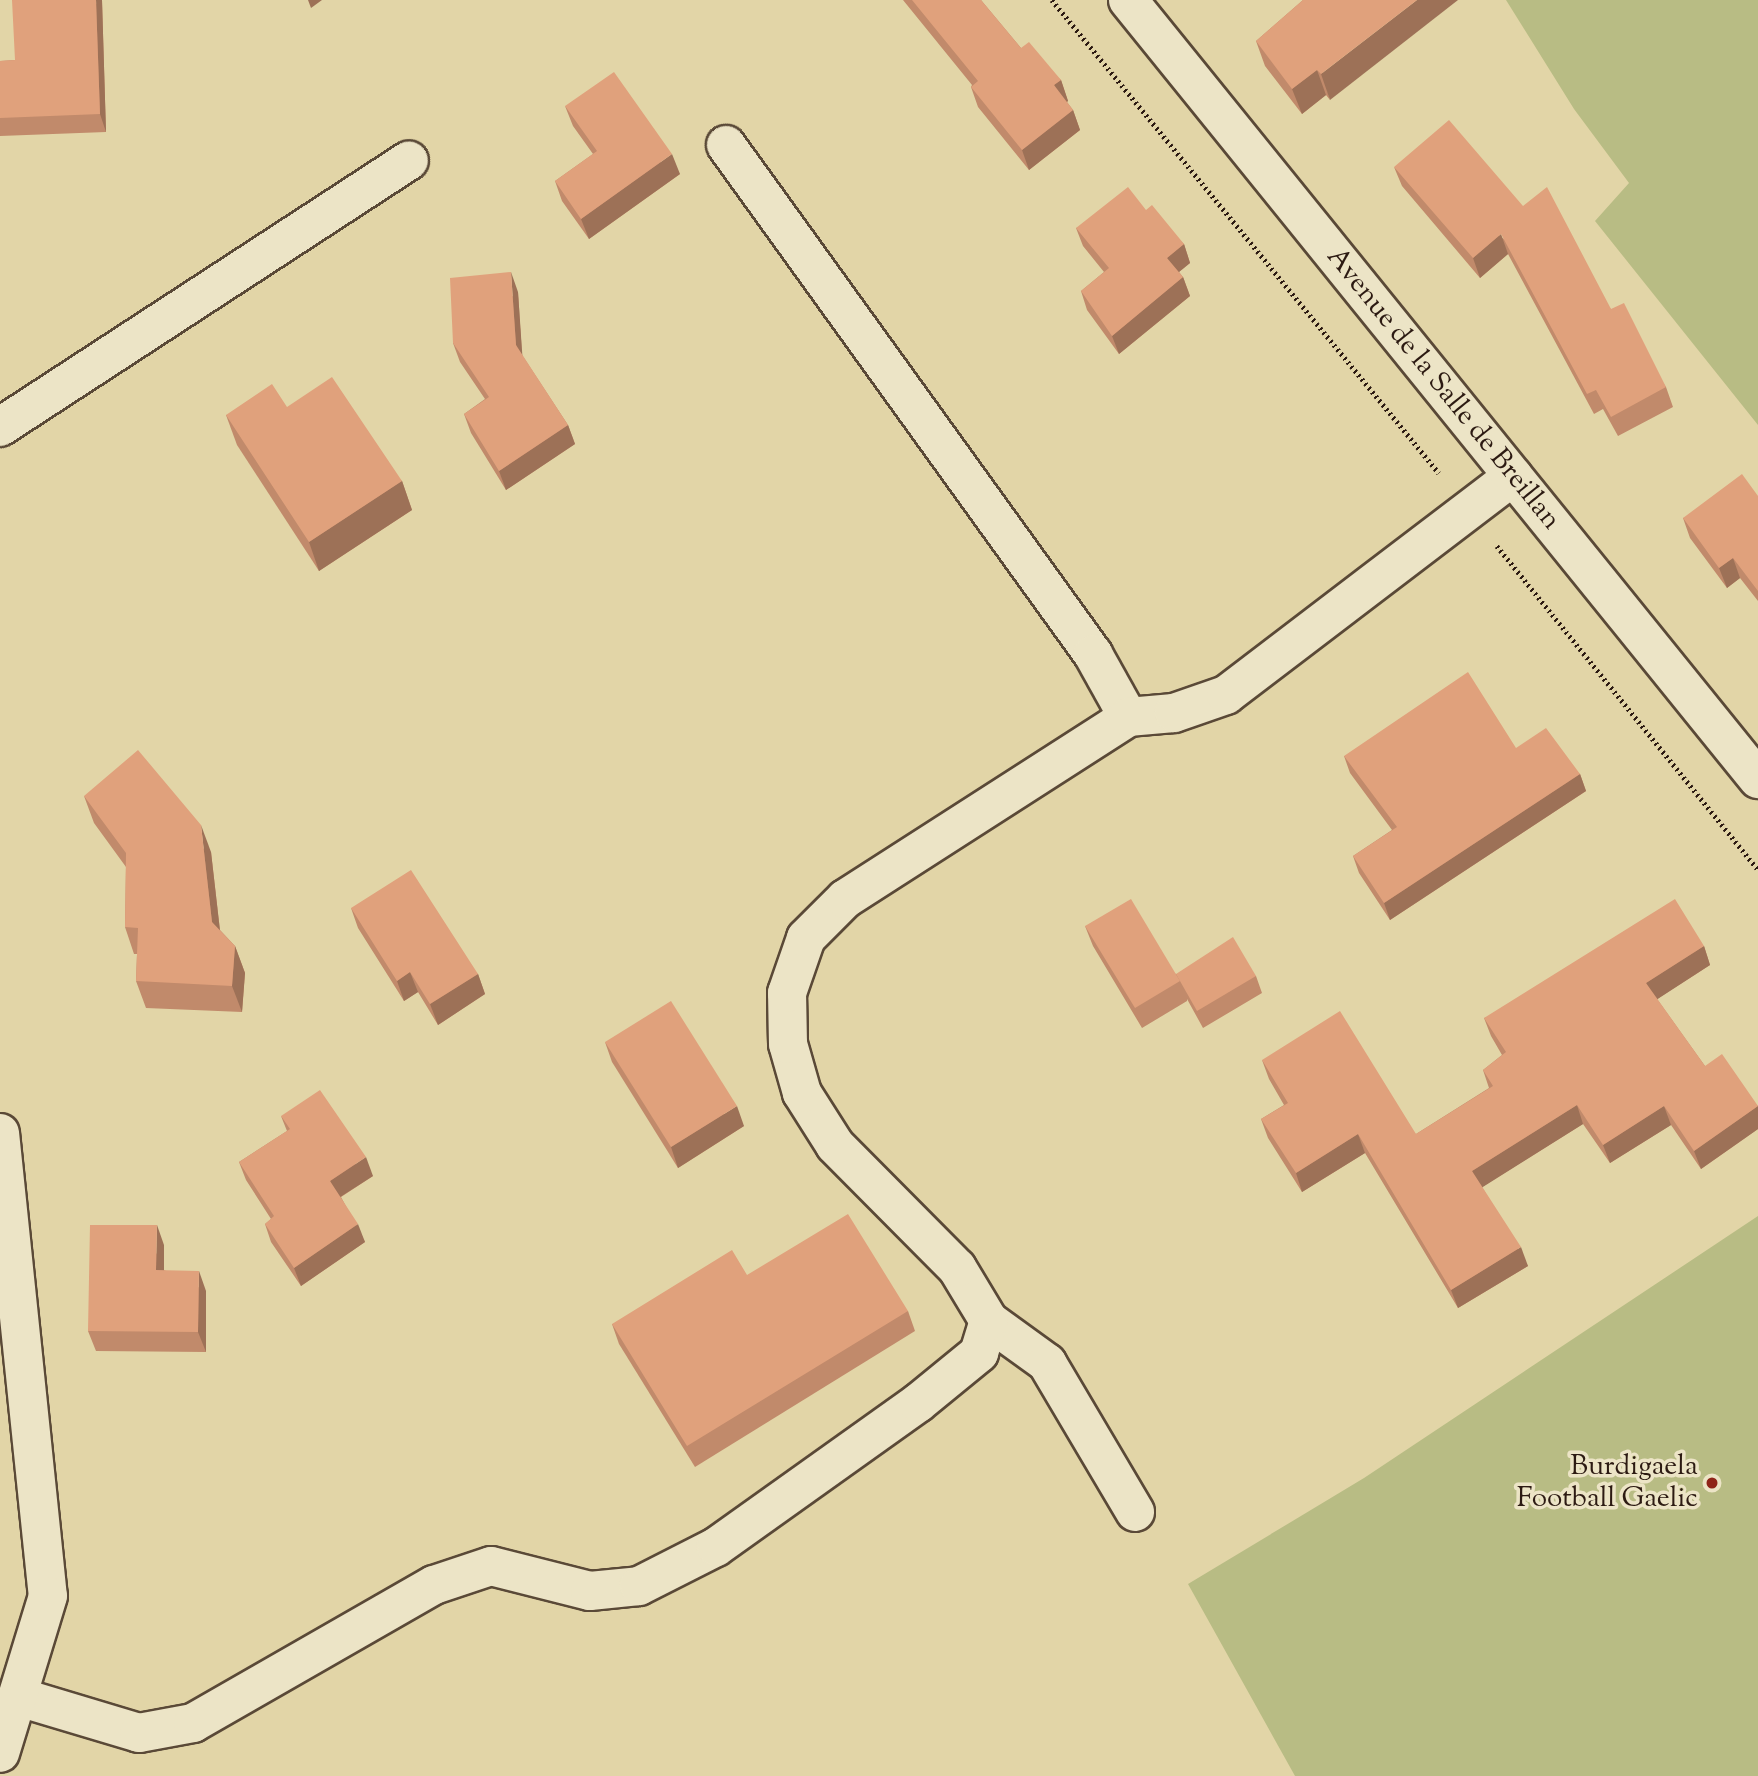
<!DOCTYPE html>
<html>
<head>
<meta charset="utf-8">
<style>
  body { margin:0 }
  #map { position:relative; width:1758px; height:1776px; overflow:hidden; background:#e2d5a7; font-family:"Sorts Mill Goudy",serif }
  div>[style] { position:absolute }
  .green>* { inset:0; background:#b8bc84 }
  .path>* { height:4.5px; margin-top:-2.25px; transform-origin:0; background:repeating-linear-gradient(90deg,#2c1a12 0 2px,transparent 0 5.5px) }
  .roads { filter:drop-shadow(2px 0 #5a4937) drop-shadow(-2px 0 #5a4937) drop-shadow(0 2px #5a4937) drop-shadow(0 -2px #5a4937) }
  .street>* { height:38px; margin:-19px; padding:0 19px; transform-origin:19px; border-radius:19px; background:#ece4c6 }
  .secondary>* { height:38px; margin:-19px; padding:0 19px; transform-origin:19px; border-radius:19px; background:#ece4c6 }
  .wall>* { inset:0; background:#c18a6b }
  .shaded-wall>* { inset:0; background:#9d7157 }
  .building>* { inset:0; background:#e0a17c }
  .dots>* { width:19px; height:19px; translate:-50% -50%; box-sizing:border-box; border:4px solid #ece4c6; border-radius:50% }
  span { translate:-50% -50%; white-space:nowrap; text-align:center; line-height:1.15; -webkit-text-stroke:7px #ece4c6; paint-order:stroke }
  .street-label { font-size:28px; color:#2c1a12 }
  .poi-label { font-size:28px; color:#2c1a12 }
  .right { translate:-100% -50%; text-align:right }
</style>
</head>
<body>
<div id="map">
  <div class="green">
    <i style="clip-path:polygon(1506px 0,1758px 0,1758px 425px,1595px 221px,1629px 183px,1574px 109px)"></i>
    <i style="clip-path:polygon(1758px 1216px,1758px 1776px,1295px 1776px,1188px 1584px,1364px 1478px)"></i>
  </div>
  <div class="path">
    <i style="left:1052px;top:0;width:611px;rotate:50.71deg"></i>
    <i style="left:1497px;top:546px;width:415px;rotate:51.1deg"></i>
  </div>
  <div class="roads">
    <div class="street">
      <i style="left:726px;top:145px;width:628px;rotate:54.21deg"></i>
      <i style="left:1093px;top:654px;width:72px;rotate:60.9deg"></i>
      <i style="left:0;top:427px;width:488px;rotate:-33.1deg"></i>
      <i style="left:989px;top:1321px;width:72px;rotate:35.9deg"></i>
      <i style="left:1047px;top:1363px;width:173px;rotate:59.4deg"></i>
      <i style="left:19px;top:1697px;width:125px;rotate:16.7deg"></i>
      <i style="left:139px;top:1733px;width:55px;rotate:-10.5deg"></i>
      <i style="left:193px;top:1723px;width:278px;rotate:-29.8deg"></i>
      <i style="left:434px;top:1585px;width:60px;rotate:-18.4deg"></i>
      <i style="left:491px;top:1566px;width:102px;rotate:14.2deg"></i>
      <i style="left:590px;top:1591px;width:49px;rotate:-5.8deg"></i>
      <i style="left:639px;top:1586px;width:86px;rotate:-26.9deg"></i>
      <i style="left:716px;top:1547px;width:248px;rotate:-35.5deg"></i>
      <i style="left:918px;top:1403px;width:79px;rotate:-39.3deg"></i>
      <i style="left:979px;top:1353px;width:34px;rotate:-73deg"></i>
      <i style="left:989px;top:1321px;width:62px;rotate:-121.1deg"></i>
      <i style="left:957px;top:1268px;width:173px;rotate:-134.8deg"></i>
      <i style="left:835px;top:1145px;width:62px;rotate:-122.4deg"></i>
      <i style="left:802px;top:1093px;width:51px;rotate:-105.9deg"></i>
      <i style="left:788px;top:1044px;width:51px;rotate:-91.1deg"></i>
      <i style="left:787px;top:993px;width:58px;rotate:-70.9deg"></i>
      <i style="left:806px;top:938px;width:55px;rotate:-45deg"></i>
      <i style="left:845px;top:899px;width:336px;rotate:-32.7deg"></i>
      <i style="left:1128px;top:717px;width:46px;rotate:-5deg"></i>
      <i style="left:1174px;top:713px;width:55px;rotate:-19.1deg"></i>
      <i style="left:1226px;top:695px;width:361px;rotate:-37.3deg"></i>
    </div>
    <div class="secondary">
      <i style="left:1128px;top:0;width:1002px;rotate:51.04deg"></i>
      <i style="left:0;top:1133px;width:465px;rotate:84.1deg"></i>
      <i style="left:48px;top:1596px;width:164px;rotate:107deg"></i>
    </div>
  </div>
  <div class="wall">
    <i style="clip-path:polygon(102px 0,106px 132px,0 136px,0 61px,15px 60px)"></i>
    <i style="clip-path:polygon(903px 0,981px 0,1021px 48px,1061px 80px,1068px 101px,1067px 102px,1073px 110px,1080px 130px,1029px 170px,978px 107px,971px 87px,972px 85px)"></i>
    <i style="clip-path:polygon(1303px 0,1330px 100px,1326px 95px,1302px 114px,1265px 66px,1256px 41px)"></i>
    <i style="clip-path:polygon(565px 106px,680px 174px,589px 239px,562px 201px,555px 181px,593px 154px,573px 126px)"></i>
    <i style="clip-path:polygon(1394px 167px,1611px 309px,1666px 387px,1673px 407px,1618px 436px,1603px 409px,1594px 414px,1508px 254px,1480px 278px,1402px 186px)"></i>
    <i style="clip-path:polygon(1146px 210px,1184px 244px,1190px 263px,1179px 272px,1183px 277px,1190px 296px,1119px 354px,1087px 310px,1081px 291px,1104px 272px,1083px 246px,1076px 228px)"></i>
    <i style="clip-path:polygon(518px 292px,522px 355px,568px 425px,575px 444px,506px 490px,471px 433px,464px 414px,485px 399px,460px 362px,453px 343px)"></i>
    <i style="clip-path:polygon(287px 407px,402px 481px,412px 510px,319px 571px,237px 445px,226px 415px)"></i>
    <i style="clip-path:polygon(1758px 496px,1758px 601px,1740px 578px,1727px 588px,1690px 538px,1683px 518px)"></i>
    <i style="clip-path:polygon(1516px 748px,1580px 774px,1586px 791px,1390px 920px,1359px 873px,1353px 856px,1392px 830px,1350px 773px,1344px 756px)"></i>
    <i style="clip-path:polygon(84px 796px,211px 852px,220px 930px,235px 946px,245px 973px,242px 1012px,146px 1008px,136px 981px,137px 954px,134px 954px,125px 927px,126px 867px,94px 823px)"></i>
    <i style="clip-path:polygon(351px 908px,478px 974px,485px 994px,438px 1025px,418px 992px,404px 1001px,358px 928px)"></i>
    <i style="clip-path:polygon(1085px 926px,1176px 974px,1256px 976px,1262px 993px,1203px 1028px,1187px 999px,1187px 1001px,1142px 1028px,1093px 946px)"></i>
    <i style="clip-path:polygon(1704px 946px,1710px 965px,1657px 999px,1705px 1066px,1758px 1106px,1758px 1129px,1701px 1169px,1671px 1125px,1610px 1163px,1583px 1124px,1482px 1187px,1528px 1266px,1458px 1308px,1365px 1153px,1302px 1192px,1268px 1138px,1261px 1119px,1284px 1105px,1269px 1079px,1262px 1060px,1416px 1134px,1489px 1088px,1483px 1070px,1502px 1055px,1491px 1036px,1484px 1018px)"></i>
    <i style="clip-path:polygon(605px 1042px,744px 1126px,678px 1168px,612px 1062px)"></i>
    <i style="clip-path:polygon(281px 1116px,373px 1176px,341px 1197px,365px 1242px,301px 1286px,271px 1242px,265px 1224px,271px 1219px,246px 1180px,239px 1162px,287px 1131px)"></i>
    <i style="clip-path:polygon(164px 1245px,164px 1270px,206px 1291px,206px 1352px,96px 1351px,88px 1331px)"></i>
    <i style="clip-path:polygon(908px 1311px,915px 1331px,695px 1467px,619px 1344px,612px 1324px)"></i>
  </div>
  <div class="shaded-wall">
    <i style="clip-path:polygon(96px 0,102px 0,106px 132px,100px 114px)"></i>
    <i style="clip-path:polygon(308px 0,322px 0,311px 8px)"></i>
    <i style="clip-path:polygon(1417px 0,1458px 0,1330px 100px,1321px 74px)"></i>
    <i style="clip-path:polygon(1317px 70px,1326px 95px,1302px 114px,1292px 89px)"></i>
    <i style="clip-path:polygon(1061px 80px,1068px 101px,1062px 105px,1054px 85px)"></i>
    <i style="clip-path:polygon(1073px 110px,1080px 130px,1029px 170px,1022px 150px)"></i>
    <i style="clip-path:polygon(672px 154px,680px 174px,589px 239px,581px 219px)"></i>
    <i style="clip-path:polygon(1501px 234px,1508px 254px,1480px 278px,1473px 258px)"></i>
    <i style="clip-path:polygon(1184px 244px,1190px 263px,1174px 276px,1167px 258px)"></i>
    <i style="clip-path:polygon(511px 272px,518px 292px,523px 365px,516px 345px)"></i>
    <i style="clip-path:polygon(1183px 277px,1190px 296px,1119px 354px,1112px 336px)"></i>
    <i style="clip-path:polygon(568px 425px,575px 444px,506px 490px,499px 471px)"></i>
    <i style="clip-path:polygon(402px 481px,412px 510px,319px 571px,309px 542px)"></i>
    <i style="clip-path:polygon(1733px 558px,1740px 578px,1727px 588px,1719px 568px)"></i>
    <i style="clip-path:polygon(1580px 774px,1586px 791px,1390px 920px,1384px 903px)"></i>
    <i style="clip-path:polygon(201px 825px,211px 852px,222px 949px,212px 922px)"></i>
    <i style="clip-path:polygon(235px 946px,245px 973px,242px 1012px,232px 986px)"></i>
    <i style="clip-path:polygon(1704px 946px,1710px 965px,1653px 1002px,1646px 983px)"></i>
    <i style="clip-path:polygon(410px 972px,418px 992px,404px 1001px,397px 981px)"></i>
    <i style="clip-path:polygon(478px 974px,485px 994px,438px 1025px,430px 1004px)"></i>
    <i style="clip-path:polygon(1577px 1105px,1583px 1124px,1478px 1190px,1472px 1171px)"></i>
    <i style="clip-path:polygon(737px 1106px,744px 1126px,678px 1168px,671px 1147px)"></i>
    <i style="clip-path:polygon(1664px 1106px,1671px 1125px,1610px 1163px,1603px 1145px)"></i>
    <i style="clip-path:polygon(1758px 1106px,1758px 1129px,1701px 1169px,1694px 1151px)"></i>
    <i style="clip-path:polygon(1358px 1134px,1365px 1153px,1302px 1192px,1296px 1173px)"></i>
    <i style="clip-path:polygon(366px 1157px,373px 1176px,337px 1199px,330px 1181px)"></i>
    <i style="clip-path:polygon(358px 1224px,365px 1242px,301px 1286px,294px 1268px)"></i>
    <i style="clip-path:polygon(157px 1225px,164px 1245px,164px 1290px,156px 1270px)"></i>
    <i style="clip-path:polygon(1521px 1247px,1528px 1266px,1458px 1308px,1451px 1290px)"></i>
    <i style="clip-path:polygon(199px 1271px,206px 1291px,206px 1352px,198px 1332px)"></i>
  </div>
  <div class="building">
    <i style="clip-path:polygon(12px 0,96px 0,100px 114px,0 118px,0 61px,15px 60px)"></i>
    <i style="clip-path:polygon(912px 0,981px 0,1021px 48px,1029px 42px,1061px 80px,1054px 85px,1073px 110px,1022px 150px,971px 87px,978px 81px)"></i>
    <i style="clip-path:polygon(1303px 0,1417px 0,1321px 74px,1317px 70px,1292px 89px,1256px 41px)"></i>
    <i style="clip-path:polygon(614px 72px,672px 154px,581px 219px,555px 181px,597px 151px,565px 106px)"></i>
    <i style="clip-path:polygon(1449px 120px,1523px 206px,1547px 187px,1611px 309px,1624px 303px,1666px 387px,1611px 417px,1596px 390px,1587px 394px,1501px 234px,1473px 258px,1394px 167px)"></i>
    <i style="clip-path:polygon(1128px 187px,1146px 210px,1152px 205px,1184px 244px,1167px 258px,1183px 277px,1112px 336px,1081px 291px,1109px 268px,1076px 228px)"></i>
    <i style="clip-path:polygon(511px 272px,516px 345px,568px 425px,499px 471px,464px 414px,489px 397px,453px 343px,450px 278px)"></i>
    <i style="clip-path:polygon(332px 377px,402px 481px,309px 542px,226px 415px,272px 384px,287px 407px)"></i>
    <i style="clip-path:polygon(1742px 474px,1758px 496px,1758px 591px,1733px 558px,1719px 568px,1683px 518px)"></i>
    <i style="clip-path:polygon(1468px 672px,1516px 748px,1546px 728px,1580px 774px,1384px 903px,1353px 856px,1397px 827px,1344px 756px)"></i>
    <i style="clip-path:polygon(138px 750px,201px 825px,212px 922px,235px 946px,232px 986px,136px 981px,138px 928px,125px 927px,126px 853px,84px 796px)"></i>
    <i style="clip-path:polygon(411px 870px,478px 974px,430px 1004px,410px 972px,397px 981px,351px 908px)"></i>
    <i style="clip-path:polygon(1131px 899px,1180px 981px,1135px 1008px,1085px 926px)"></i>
    <i style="clip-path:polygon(1675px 899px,1704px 946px,1646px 983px,1705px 1066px,1722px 1054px,1758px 1106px,1694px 1151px,1664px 1106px,1603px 1145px,1577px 1105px,1472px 1171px,1521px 1247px,1451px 1290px,1358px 1134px,1296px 1173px,1261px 1119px,1288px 1103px,1262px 1060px,1340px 1011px,1416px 1134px,1493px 1086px,1483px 1070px,1506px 1052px,1484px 1018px)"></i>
    <i style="clip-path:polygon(1233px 937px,1256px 976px,1197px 1011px,1176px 974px)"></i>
    <i style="clip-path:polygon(671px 1001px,737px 1106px,671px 1147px,605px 1042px)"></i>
    <i style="clip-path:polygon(320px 1090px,366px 1157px,330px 1181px,358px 1224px,294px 1268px,265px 1224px,274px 1216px,239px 1162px,290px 1129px,281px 1116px)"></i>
    <i style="clip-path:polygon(848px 1214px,908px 1311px,687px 1446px,612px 1324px,732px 1250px,747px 1275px)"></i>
    <i style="clip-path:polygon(90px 1225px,157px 1225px,156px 1270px,199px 1271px,198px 1332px,88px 1331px)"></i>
  </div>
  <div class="dots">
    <i style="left:1712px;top:1483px;background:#8f2418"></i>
  </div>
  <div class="street-label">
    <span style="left:1443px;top:389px;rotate:51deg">Avenue de la Salle de Breillan</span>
  </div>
  <div class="poi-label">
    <span class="right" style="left:1698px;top:1483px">Burdigaela<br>Football Gaelic</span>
  </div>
</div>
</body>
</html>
